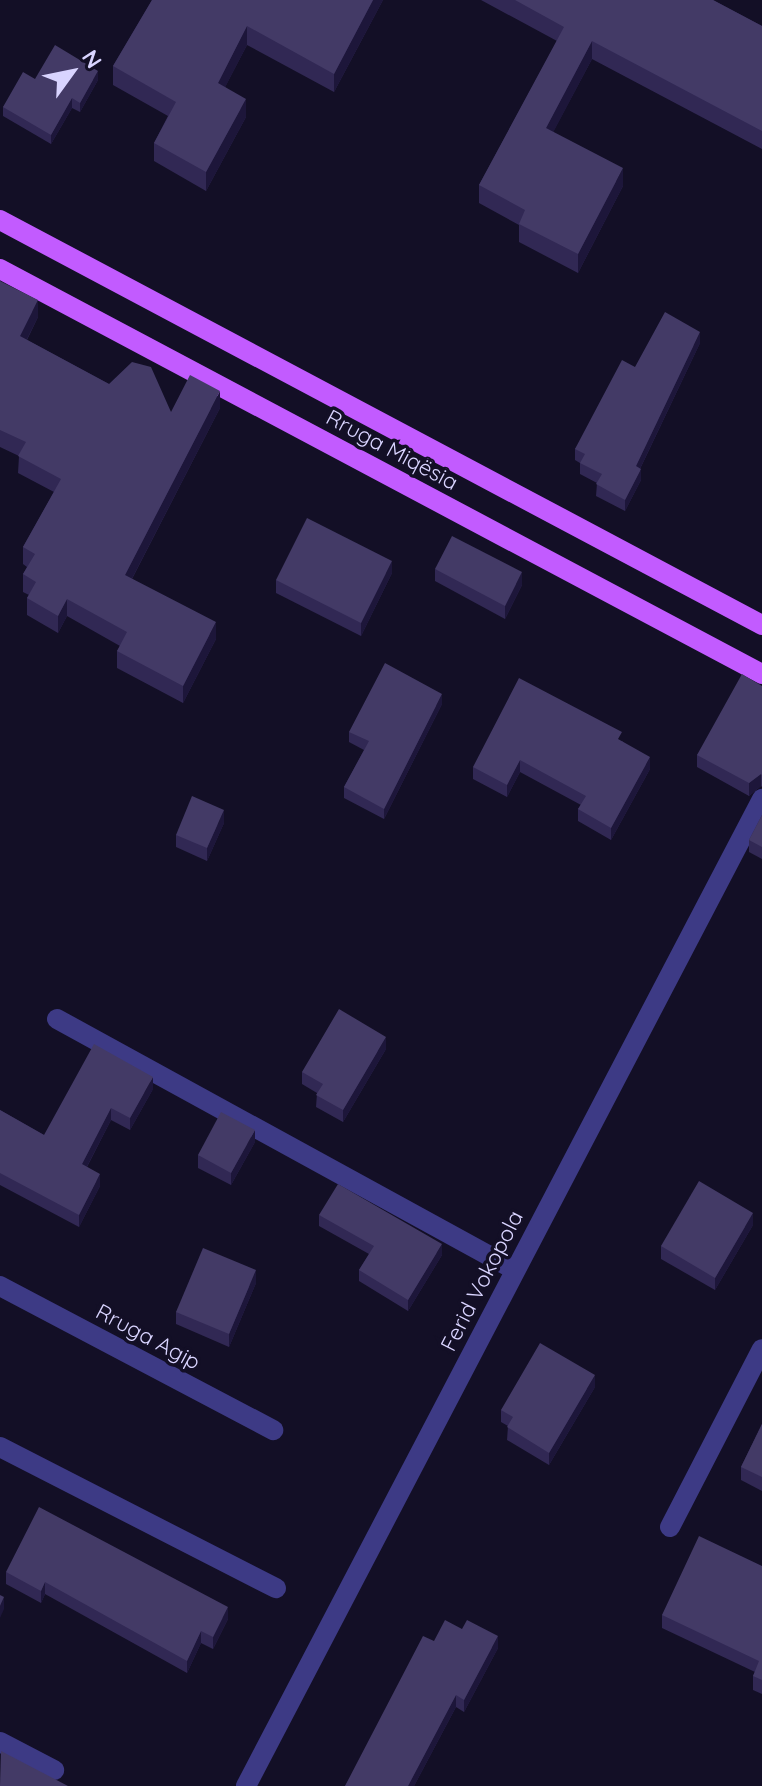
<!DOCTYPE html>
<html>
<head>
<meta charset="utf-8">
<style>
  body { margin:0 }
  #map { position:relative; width:762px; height:1786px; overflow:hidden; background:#130f26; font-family:Quicksand,sans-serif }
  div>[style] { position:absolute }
  .minor>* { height:20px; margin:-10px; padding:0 10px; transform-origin:10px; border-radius:10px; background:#3d3a85 }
  .major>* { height:20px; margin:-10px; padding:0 10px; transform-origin:10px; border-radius:10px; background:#c25bff }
  .wall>* { inset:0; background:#312854 }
  .shaded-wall>* { inset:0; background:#1d163a }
  .building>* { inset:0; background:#433a66 }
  span { translate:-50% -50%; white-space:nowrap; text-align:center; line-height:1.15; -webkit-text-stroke:7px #130f26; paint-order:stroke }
  .street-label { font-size:22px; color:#d9d4ff }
  .north { position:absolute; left:32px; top:32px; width:80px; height:80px; -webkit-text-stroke:6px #130f26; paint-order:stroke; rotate:57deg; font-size:22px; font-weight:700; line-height:32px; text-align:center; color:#d9d4ff }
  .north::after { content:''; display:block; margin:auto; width:28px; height:36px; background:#d9d4ff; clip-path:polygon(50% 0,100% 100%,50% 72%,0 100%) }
</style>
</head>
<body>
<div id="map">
  <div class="minor">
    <i style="left:57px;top:1019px;width:522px;rotate:28.72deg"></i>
    <i style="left:0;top:1286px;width:309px;rotate:27.8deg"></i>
    <i style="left:0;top:1447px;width:310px;rotate:27.1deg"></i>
    <i style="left:670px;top:1527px;width:200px;rotate:-62.7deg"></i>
    <i style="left:0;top:1742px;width:61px;rotate:27.4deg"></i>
    <i style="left:246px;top:1786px;width:1114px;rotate:-62.4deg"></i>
  </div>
  <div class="major">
    <i style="left:0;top:220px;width:863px;rotate:27.99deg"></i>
    <i style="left:0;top:269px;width:863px;rotate:27.99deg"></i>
  </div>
  <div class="wall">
    <i style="clip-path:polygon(152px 0,383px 0,334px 92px,247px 45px,225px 87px,246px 117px,206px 191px,154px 161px,154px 143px,168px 116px,113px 85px,113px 66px)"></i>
    <i style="clip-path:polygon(481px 0,713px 0,762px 26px,762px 149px,592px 59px,553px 132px,623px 186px,578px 273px,519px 242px,519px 225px,479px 203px,479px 185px,557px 41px)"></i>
    <i style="clip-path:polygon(35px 79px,98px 80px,80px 112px,72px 108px,51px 144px,3px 116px,3px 107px)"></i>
    <i style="clip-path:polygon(0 281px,38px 317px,27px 340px,109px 384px,171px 412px,220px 408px,132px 579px,216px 639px,183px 703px,117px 668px,117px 651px,120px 646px,67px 616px,58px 633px,27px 615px,27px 598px,29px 595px,23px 592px,23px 574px,27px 567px,23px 564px,23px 547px,54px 492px,18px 473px,19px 456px,0 447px)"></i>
    <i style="clip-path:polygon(700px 343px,640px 469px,641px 480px,625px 511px,596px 496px,597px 483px,580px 474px,580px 463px,575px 460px,575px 449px,635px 367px)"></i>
    <i style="clip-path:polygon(435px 569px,522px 585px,505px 619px,435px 581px)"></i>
    <i style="clip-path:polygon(392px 573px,361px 636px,276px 593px,276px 580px)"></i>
    <i style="clip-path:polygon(762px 686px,762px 787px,761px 786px,749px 796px,697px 767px,697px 755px)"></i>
    <i style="clip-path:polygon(442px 704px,384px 819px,344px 798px,344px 787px,364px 750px,349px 742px,349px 732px)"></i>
    <i style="clip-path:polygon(622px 741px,650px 769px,611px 840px,578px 821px,578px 809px,581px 805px,520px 772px,507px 797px,473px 779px,473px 767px)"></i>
    <i style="clip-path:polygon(762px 815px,762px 859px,749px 852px,749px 840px)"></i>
    <i style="clip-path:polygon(224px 823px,207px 861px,176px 847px,176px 835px)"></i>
    <i style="clip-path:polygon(386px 1049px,343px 1122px,316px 1107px,317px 1093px,302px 1084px,302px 1072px)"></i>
    <i style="clip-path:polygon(153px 1089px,130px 1130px,111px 1120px,87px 1167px,100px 1186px,79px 1227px,0 1185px,0 1110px,44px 1135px)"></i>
    <i style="clip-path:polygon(255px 1142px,231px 1185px,198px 1168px,198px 1155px)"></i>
    <i style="clip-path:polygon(319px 1215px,442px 1255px,408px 1311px,359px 1281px,359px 1270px,369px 1254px,319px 1226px)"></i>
    <i style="clip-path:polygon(753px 1225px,715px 1290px,661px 1259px,661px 1246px)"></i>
    <i style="clip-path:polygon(256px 1283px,229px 1347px,176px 1324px,176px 1312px)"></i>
    <i style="clip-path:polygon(595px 1387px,549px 1465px,507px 1440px,508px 1426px,501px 1422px,501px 1410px)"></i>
    <i style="clip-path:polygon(762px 1424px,762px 1491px,741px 1480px,741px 1467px)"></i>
    <i style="clip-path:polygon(762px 1566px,762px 1694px,753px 1690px,753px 1676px,755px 1672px,662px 1628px,662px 1615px)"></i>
    <i style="clip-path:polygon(6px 1572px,228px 1619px,213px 1649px,201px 1643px,187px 1673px,45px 1594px,41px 1603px,6px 1584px)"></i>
    <i style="clip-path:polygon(434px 1641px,498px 1648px,464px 1712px,456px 1707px,414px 1786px,345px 1786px)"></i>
  </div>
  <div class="shaded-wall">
    <i style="clip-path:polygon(373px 0,383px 0,334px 92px,334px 74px)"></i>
    <i style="clip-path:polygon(247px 26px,247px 45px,218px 101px,218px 83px)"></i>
    <i style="clip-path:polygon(592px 41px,592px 59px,546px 146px,546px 128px)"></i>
    <i style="clip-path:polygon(98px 71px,98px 80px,80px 112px,80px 103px)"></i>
    <i style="clip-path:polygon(72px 98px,72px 108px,51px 144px,51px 135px)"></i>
    <i style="clip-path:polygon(246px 99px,246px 117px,206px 191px,206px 172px)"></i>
    <i style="clip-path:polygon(623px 168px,623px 186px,578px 273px,578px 254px)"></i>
    <i style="clip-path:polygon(38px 300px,38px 317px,20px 353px,20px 336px)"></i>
    <i style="clip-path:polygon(700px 332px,700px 343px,636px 477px,636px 466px)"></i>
    <i style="clip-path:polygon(220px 391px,220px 408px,125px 592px,125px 575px)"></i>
    <i style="clip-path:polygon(641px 469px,641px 480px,625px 511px,625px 500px)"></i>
    <i style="clip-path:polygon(392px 561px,392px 573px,361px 636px,361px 623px)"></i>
    <i style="clip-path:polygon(522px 572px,522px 585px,505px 619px,505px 606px)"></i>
    <i style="clip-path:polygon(67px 599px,67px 616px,58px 633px,58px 616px)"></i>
    <i style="clip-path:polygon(216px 622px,216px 639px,183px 703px,183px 686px)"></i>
    <i style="clip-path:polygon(442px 694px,442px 704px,384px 819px,384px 809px)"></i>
    <i style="clip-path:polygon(650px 757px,650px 769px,611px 840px,611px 828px)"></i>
    <i style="clip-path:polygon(520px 760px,520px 772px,507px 797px,507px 785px)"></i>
    <i style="clip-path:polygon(761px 774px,761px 786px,749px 796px,749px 783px)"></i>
    <i style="clip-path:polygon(224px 810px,224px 823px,207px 861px,207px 848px)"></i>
    <i style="clip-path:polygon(386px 1037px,386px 1049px,343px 1122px,343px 1110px)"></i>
    <i style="clip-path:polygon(153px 1077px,153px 1089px,130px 1130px,130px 1118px)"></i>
    <i style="clip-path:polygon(111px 1108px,111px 1120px,82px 1176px,82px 1164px)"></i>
    <i style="clip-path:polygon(255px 1130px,255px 1142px,231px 1185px,231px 1173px)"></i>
    <i style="clip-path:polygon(100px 1174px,100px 1186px,79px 1227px,79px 1215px)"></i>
    <i style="clip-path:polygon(753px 1213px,753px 1225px,715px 1290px,715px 1278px)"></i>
    <i style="clip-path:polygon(442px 1244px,442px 1255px,408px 1311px,408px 1300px)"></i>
    <i style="clip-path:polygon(256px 1270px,256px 1283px,229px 1347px,229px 1334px)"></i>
    <i style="clip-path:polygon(595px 1375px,595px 1387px,549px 1465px,549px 1453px)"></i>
    <i style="clip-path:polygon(45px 1582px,45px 1594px,41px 1603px,41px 1591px)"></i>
    <i style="clip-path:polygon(4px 1597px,4px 1609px,0 1618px,0 1606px)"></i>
    <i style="clip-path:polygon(228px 1607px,228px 1619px,213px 1649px,213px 1637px)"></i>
    <i style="clip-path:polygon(201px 1631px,201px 1643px,187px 1673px,187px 1661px)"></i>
    <i style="clip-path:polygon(498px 1636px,498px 1648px,464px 1712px,464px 1700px)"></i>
    <i style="clip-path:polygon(456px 1695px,456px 1707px,414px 1786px,408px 1786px)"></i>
  </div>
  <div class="building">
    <i style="clip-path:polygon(152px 0,373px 0,334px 74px,247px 26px,218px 83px,246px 99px,206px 172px,154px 143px,176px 102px,113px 66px)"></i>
    <i style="clip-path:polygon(515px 0,713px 0,762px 26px,762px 131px,592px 41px,546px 128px,623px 168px,578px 254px,519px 224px,525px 210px,479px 185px,564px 27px)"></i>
    <i style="clip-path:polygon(55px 45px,98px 71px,80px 103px,72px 98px,51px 135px,3px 107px,23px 72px,35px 79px)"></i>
    <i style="clip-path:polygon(0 281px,38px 300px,20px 336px,109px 384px,132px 362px,151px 367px,171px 412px,190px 375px,220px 391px,125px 575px,216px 622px,183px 686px,117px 651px,127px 632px,67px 599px,58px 616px,27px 598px,36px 582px,23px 574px,35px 554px,23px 547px,61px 479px,18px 456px,26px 442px,0 430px)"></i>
    <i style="clip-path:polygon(665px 312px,700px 332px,636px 466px,641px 469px,625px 500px,596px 484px,602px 474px,580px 463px,585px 454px,575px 449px,622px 360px,635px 367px)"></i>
    <i style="clip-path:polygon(307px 518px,392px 561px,361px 623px,276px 580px)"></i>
    <i style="clip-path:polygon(452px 536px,522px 572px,505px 606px,435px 569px)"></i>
    <i style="clip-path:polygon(385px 663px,442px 694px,384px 809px,344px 787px,369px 741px,349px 732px)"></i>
    <i style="clip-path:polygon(742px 674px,762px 686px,762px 775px,761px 774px,749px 783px,697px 755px)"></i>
    <i style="clip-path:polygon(519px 678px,622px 732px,618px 739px,650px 757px,611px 828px,578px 809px,586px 796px,520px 760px,507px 785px,473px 767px)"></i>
    <i style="clip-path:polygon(192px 796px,224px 810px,207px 848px,176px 835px)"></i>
    <i style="clip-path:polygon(762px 815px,762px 847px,749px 840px)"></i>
    <i style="clip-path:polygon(339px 1009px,386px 1037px,343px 1110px,316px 1095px,323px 1084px,302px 1072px)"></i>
    <i style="clip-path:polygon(94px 1044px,153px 1077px,130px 1118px,111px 1108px,82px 1164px,100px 1174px,79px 1215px,0 1173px,0 1110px,44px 1135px)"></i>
    <i style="clip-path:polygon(221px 1112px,255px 1130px,231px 1173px,198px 1155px)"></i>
    <i style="clip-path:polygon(699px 1181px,753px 1213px,715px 1278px,661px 1246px)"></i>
    <i style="clip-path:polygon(338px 1184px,442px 1244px,408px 1300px,359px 1270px,374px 1246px,319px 1215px)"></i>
    <i style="clip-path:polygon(203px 1248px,256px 1270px,229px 1334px,176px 1312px)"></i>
    <i style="clip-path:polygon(540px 1343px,595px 1375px,549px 1453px,507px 1427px,513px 1417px,501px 1410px)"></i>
    <i style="clip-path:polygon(762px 1424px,762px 1477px,741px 1467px)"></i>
    <i style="clip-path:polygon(39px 1507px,228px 1607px,213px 1637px,201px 1631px,187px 1661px,45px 1582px,41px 1591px,6px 1572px)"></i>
    <i style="clip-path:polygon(699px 1536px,762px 1566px,762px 1680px,753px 1676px,759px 1661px,662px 1615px)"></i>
    <i style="clip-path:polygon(0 1595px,4px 1597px,0 1606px)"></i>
    <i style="clip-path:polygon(445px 1620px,462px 1629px,467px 1620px,498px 1636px,464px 1700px,456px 1695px,408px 1786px,345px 1786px,423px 1636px,434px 1641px)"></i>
    <i style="clip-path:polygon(1px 1751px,68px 1786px,0 1786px)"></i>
  </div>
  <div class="street-label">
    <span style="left:392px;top:450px;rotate:28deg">Rruga Miqësia</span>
    <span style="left:482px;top:1281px;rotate:-63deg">Ferid Vokopola</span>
    <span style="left:148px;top:1337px;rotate:28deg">Rruga Agip</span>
  </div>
  <div class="north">N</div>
</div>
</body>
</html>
